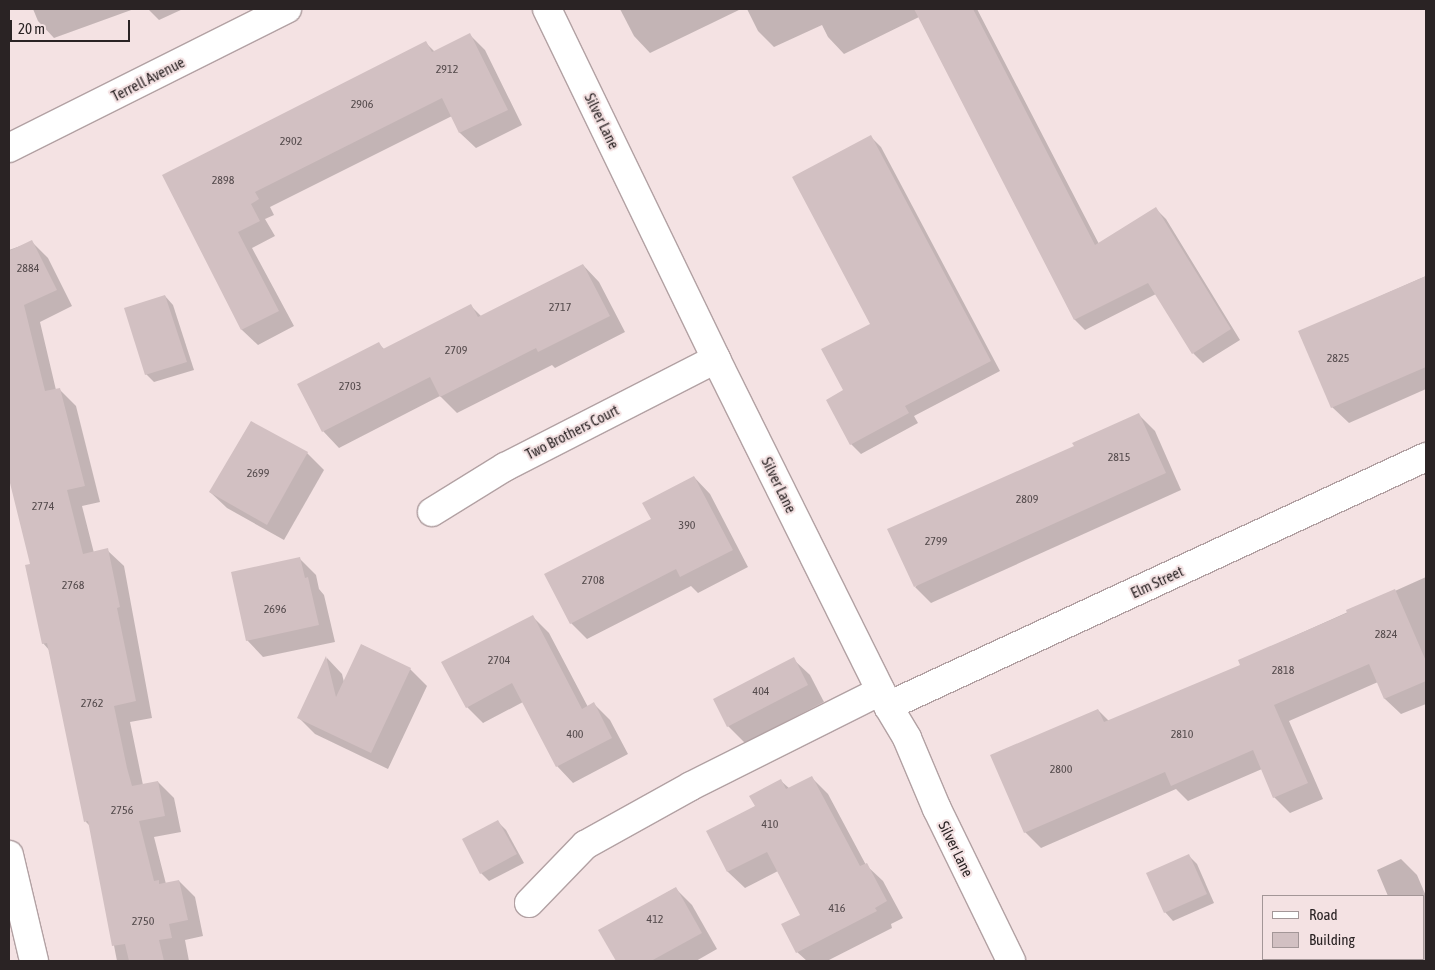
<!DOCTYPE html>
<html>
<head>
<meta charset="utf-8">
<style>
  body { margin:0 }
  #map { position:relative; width:1435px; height:970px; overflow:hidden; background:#f4e2e3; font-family:"Asap Condensed",sans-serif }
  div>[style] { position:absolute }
  .shadow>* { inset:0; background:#0003 }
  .building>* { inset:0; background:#d2c0c2 }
  .roads { filter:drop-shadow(1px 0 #b2a1a3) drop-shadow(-1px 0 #b2a1a3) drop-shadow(0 1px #b2a1a3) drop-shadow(0 -1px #b2a1a3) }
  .minor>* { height:28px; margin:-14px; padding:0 14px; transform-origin:14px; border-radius:14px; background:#fff }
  span { translate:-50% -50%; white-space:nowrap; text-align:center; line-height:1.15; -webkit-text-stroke:4.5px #f4e2e3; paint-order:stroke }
  .number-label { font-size:12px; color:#544a4c }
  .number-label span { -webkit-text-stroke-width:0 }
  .street-label { font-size:15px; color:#2a2324 }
  .frame { position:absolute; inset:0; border:10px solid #2a2324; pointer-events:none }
  .legend { position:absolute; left:1262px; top:895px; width:162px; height:65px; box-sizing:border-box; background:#f4e2e3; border:1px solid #a39697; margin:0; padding:6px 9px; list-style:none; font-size:15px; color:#2a2324 }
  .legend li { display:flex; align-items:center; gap:10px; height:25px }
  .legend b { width:25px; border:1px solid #a39697 }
  .scale { position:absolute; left:10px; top:20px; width:120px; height:22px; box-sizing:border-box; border:2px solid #2a2324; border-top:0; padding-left:6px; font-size:15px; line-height:18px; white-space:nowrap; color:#2a2324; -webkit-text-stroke:4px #f4e2e3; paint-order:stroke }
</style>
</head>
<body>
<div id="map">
  <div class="shadow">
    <i style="clip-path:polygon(33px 9px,134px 9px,54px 38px,38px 21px)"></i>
    <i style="clip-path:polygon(148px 9px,183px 9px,159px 20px)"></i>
    <i style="clip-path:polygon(620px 9px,741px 9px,650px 53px,634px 36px)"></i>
    <i style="clip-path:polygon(747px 9px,977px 9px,1099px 244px,1156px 209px,1166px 219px,1240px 340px,1203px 363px,1193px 353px,1156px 294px,1085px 330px,1075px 320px,919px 17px,844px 54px,828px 37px,822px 25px,774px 47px,758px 31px)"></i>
    <i style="clip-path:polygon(470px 35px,485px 50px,522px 125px,476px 148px,460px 133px,452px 116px,270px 207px,274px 215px,265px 219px,275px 236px,252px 248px,294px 326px,258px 345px,242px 330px,164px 176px,426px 43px,435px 52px)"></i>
    <i style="clip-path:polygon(871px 137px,881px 147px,1000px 371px,914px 416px,918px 423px,861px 454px,851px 444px,845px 391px,872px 324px)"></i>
    <i style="clip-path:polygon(32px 242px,48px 258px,72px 306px,40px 322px,56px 390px,59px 389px,76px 406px,100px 502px,82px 506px,94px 553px,107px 550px,124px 566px,152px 718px,130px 722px,143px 785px,158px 782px,174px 798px,181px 832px,154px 837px,166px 884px,179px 881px,195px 897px,203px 936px,185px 940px,189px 961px,117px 961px,91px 827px,86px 822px,49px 650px,43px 643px,32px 565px,9px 473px,9px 250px)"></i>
    <i style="clip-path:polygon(583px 265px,599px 282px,625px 332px,555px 368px,552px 365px,457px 413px,440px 396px,339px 448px,323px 431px,379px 344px,385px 350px,471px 306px,482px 317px)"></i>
    <i style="clip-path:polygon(1426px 276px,1426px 389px,1349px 423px,1332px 407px,1299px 332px)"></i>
    <i style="clip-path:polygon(165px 296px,173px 305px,194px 370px,154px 382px,146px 374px)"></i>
    <i style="clip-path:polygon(1139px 415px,1155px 431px,1181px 490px,931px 603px,915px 587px,1076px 447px)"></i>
    <i style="clip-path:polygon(251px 422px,307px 453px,324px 470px,284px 540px,227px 508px,210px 492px)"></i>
    <i style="clip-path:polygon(694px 477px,710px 494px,748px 567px,698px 593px,691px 586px,587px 639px,571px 623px)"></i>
    <i style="clip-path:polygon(300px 559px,316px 575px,319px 589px,324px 595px,335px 642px,263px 657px,247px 640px)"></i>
    <i style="clip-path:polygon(1426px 577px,1426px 704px,1401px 714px,1385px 699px,1378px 682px,1289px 721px,1323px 799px,1290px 813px,1274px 797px,1262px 769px,1188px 801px,1176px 789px,1041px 848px,1025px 832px,1098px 710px,1109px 721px,1241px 666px,1239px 661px)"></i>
    <i style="clip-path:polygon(532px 616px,549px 633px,588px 707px,594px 704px,610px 720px,628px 754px,573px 783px,557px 766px,523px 702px,483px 723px,467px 707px)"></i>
    <i style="clip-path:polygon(362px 645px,410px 669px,427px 686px,388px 769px,315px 734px,299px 718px,327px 658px,342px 674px,344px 682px)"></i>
    <i style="clip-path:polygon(793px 659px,810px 675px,824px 702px,745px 743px,728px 726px,714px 700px)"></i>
    <i style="clip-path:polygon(812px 778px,828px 794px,866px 865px,883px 881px,903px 918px,891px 924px,892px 928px,827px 961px,807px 961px,797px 952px,802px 915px,778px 871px,745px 888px,728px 872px,708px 832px,756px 806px,781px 781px,790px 789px)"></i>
    <i style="clip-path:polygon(498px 822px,506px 830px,524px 863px,489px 881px,481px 873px)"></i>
    <i style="clip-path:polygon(1189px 856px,1197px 864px,1214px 903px,1173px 921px,1165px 912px)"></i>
    <i style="clip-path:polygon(1401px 859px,1417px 875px,1426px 896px,1426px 961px,1415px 961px,1414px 959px,1424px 959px,1424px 896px,1388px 896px,1377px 870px)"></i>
    <i style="clip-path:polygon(675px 888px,692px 905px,717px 949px,696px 961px,617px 961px,600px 931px)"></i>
  </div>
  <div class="building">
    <i style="clip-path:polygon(914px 9px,973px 9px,1095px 245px,1156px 207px,1231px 329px,1192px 354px,1148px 283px,1074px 320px)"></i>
    <i style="clip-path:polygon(470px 33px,508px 110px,459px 133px,442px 98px,255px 192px,259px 199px,251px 204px,260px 221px,238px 232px,279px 311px,241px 330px,162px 175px,426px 41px,432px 52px)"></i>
    <i style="clip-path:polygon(871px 135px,991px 361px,905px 406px,909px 413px,850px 445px,826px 400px,843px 390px,821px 349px,870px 324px,792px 177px)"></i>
    <i style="clip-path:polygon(32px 240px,57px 290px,24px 305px,45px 391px,60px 388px,85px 486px,67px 490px,83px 554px,108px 548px,120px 607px,117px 608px,136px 701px,114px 706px,127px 768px,132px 786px,158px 781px,165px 816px,139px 821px,154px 881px,159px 880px,159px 884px,179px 880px,188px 920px,169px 924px,172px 938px,159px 940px,164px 961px,129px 961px,125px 944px,112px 946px,88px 821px,84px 822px,47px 643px,42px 644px,25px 565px,30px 564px,9px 479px,9px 251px)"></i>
    <i style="clip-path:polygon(583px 264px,610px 316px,538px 352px,536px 348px,440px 397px,430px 377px,322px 432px,297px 384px,379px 342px,383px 349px,471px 304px,478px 317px)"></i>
    <i style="clip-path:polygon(1426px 276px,1426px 367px,1331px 408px,1298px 331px)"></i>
    <i style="clip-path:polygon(165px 295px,187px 362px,145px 375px,124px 308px)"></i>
    <i style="clip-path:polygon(1139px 413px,1166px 473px,914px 587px,887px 529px,1074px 446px,1072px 443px)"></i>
    <i style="clip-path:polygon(251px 421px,308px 452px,267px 525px,209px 492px)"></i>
    <i style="clip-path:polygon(694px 476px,733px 550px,680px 577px,676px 569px,570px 624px,544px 574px,651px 519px,642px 503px)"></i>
    <i style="clip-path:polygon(300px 557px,305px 578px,308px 577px,319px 625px,246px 641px,231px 572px)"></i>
    <i style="clip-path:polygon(1395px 589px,1426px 661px,1426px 681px,1384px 699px,1369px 664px,1274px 705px,1308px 783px,1273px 798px,1253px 750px,1171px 786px,1165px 772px,1024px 833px,990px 755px,1098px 709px,1104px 722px,1240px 665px,1238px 660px,1347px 613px,1346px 610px)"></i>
    <i style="clip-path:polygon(533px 615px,582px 709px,594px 702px,612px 738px,556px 767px,512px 683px,466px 708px,441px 662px)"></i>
    <i style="clip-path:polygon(361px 644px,411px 668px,371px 753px,297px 718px,326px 656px,336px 697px)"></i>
    <i style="clip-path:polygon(794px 657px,808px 685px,727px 727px,713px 699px)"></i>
    <i style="clip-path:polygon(812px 776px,860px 866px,867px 863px,887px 901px,875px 908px,877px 911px,796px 953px,781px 924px,800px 915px,767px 852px,727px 872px,706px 831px,755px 806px,749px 796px,781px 779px,786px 789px)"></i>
    <i style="clip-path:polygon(498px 820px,517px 854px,480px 874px,462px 839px)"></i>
    <i style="clip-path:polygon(1189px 854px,1207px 894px,1164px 913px,1146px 873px)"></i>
    <i style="clip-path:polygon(676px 887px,702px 933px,651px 961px,616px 961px,598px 930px)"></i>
  </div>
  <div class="roads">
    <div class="minor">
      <i style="left:547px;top:9px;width:389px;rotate:64.2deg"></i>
      <i style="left:716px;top:359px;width:387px;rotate:63.6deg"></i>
      <i style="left:888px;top:706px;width:37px;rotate:59deg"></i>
      <i style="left:907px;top:738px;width:77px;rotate:67.1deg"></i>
      <i style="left:937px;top:809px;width:169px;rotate:64deg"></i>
      <i style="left:9px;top:148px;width:311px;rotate:-26.6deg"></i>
      <i style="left:432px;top:512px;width:86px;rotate:-31.7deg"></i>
      <i style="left:505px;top:467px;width:237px;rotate:-27.1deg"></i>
      <i style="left:888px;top:706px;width:593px;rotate:-24.84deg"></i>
      <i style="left:9px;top:855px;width:109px;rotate:76.7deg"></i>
      <i style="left:529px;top:903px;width:81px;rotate:-46deg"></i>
      <i style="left:585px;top:845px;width:121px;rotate:-29.1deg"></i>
      <i style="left:691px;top:786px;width:212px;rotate:-26.6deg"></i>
    </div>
  </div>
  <div class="number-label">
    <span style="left:447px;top:70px">2912</span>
    <span style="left:362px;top:105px">2906</span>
    <span style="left:291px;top:142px">2902</span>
    <span style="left:223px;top:181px">2898</span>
    <span style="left:28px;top:269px">2884</span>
    <span style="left:560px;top:308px">2717</span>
    <span style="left:456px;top:351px">2709</span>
    <span style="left:1338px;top:359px">2825</span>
    <span style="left:350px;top:387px">2703</span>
    <span style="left:1119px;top:458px">2815</span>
    <span style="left:258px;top:474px">2699</span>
    <span style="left:1027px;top:500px">2809</span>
    <span style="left:43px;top:507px">2774</span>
    <span style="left:687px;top:526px">390</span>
    <span style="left:936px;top:542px">2799</span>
    <span style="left:593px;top:581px">2708</span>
    <span style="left:73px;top:586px">2768</span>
    <span style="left:275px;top:610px">2696</span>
    <span style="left:1386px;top:635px">2824</span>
    <span style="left:499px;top:661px">2704</span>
    <span style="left:1283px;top:671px">2818</span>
    <span style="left:761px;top:692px">404</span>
    <span style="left:92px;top:704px">2762</span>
    <span style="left:575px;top:735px">400</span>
    <span style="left:1182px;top:735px">2810</span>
    <span style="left:1061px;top:770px">2800</span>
    <span style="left:122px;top:811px">2756</span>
    <span style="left:770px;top:825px">410</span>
    <span style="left:837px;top:909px">416</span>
    <span style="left:655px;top:920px">412</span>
    <span style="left:143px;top:922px">2750</span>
  </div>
  <div class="street-label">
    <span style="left:148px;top:79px;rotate:-27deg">Terrell Avenue</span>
    <span style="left:602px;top:121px;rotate:64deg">Silver Lane</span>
    <span style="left:572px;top:432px;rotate:-27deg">Two Brothers Court</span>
    <span style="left:779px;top:485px;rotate:64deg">Silver Lane</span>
    <span style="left:1157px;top:582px;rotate:-25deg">Elm Street</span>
    <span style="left:956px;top:849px;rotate:64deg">Silver Lane</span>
  </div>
  <div class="frame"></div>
  <ul class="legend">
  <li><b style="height:6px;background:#fff"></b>Road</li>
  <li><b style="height:14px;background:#d2c0c2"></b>Building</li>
  </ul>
  <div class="scale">20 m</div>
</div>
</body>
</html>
